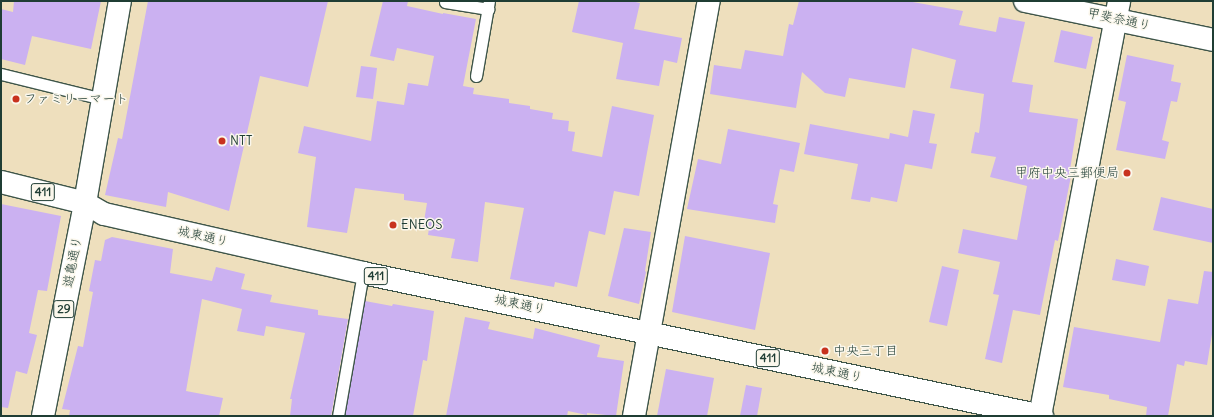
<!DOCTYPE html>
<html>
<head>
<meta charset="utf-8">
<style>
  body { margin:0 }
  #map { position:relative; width:1214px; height:417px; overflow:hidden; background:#eedfbd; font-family:Delius,"Klee One",sans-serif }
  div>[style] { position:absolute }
  .building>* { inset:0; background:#cbb1f1 }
  .roads { filter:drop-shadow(1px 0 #3e5549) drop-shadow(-1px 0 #3e5549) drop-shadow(0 1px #3e5549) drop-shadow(0 -1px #3e5549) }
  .lane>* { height:11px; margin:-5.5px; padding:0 5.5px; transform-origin:5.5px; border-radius:5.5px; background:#fff }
  .street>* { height:22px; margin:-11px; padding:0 11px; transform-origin:11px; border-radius:11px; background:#fff }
  .secondary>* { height:22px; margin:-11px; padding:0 11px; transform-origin:11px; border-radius:11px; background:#fff }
  .primary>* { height:22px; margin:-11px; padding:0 11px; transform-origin:11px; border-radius:11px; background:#fff }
  .highway>* { height:22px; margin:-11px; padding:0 11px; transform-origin:11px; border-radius:11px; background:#fff }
  .dots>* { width:11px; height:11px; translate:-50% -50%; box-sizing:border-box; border:2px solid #fbf7ec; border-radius:50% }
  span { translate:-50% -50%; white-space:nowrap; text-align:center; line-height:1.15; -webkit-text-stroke:3px #fbf7ec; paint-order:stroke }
  .shield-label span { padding:1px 3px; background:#fbf7ec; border:1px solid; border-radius:3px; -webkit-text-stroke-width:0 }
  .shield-label { font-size:12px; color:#1f3d34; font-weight:700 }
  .street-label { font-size:13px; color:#1f3d34 }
  .poi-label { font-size:13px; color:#1f3d34 }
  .left { translate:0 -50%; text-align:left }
  .right { translate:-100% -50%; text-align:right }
  .frame { position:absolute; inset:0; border:2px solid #1f3d34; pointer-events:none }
</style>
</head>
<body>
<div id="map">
  <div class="building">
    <i style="clip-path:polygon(14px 1px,101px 1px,91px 49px,32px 36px,25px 65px,1px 59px,1px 9px,13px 12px)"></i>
    <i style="clip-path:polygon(148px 1px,328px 1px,308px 87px,260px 76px,229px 211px,168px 192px,166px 207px,105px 195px,118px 138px,122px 139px)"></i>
    <i style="clip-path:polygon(383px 1px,408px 1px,407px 6px,443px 14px,443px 13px,476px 19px,463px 86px,474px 88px,473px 94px,509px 99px,509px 103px,530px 106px,530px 109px,553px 113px,552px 119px,569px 121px,568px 131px,575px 132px,572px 151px,602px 157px,612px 106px,654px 115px,639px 196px,614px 191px,605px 235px,589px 231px,577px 287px,555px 282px,554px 287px,510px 279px,524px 208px,485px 202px,478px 262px,451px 258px,455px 239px,428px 235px,429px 228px,423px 227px,427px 203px,404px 200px,404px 194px,355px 188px,347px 233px,307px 227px,316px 157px,298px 153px,304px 126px,371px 141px,377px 101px,404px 105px,408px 83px,428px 86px,434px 56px,397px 48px,394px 61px,370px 56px)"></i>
    <i style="clip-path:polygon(579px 1px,631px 1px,640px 3px,634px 29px,682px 38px,677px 63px,664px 60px,659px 86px,616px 79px,623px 43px,572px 32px)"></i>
    <i style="clip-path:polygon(799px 1px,907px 1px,963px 11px,959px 25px,996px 32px,999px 17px,1025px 22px,1012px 82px,1033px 85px,1029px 112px,1078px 119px,1069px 176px,1071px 176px,1058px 241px,1055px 240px,1040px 315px,1013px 310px,1002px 363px,985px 359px,999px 295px,993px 294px,1000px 262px,958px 253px,963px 229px,1017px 240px,1027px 186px,990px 177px,996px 157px,971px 153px,975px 132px,979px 133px,984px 94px,950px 88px,956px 60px,912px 48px,905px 88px,849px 78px,845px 97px,825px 93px,802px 72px,796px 108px,710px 94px,714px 65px,741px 69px,745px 50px,783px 56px,789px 24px,793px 25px)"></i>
    <i style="clip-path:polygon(1061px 30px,1093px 37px,1086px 69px,1054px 62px)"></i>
    <i style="clip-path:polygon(1127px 55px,1174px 65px,1171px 81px,1181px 83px,1177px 102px,1171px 101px,1162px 140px,1169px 142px,1165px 159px,1116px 150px,1126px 102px,1118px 100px)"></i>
    <i style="clip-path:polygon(361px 66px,377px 68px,373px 99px,356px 97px)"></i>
    <i style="clip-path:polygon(913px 110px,935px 114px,929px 143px,937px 144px,932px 169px,905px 164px,897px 202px,871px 197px,870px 202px,851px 199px,858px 164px,804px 154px,810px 124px,889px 139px,890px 133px,908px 137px)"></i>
    <i style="clip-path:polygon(728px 129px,800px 143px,794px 172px,780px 169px,773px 204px,778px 205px,775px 223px,687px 209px,698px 159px,721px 164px)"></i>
    <i style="clip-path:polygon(1161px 197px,1213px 209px,1213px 243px,1153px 230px)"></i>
    <i style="clip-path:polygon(1px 204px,61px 216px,47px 291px,38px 290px,29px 333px,37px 335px,27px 374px,16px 371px,8px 408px,1px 407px)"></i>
    <i style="clip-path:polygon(624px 228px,651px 232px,645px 271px,646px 272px,639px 304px,608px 296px)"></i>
    <i style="clip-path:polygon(685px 236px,770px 253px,755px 330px,672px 312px)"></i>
    <i style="clip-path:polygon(112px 237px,173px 249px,170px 273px,212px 281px,216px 267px,245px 274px,241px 289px,272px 295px,270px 302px,318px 310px,318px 315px,348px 319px,331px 416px,290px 416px,292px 399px,290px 399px,305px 333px,266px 326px,264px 336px,237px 331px,242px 309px,202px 299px,186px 391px,223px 398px,219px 416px,69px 416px,70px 410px,62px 409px,78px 346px,83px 347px,93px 292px,89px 291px,95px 260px,101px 261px,105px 240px)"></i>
    <i style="clip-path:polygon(1116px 259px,1149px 266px,1145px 286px,1112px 280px)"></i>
    <i style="clip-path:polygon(942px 266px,959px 270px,947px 326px,929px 322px)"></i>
    <i style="clip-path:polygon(1204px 271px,1213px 272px,1213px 328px,1207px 365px,1185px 361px,1184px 366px,1177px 364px,1168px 416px,1146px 416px,1147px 407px,1109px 399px,1109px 395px,1063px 387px,1074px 327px,1160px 342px,1168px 299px,1198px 304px)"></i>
    <i style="clip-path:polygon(365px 301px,392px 306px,393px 304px,434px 311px,427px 361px,423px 360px,413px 416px,345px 416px)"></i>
    <i style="clip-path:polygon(465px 317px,490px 322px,488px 329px,533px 339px,535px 328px,600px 345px,597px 357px,624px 361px,616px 416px,587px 413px,587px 415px,568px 411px,567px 416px,446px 416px)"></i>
    <i style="clip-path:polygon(666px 369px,714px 378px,707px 416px,657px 416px)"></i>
    <i style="clip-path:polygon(746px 385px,762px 388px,757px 416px,740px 416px)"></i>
  </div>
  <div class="roads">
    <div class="lane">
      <i style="left:445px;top:2px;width:44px;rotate:9.2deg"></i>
      <i style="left:1px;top:74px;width:105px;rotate:13.8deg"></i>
      <i style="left:476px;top:76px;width:76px;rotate:-80.2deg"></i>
      <i style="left:338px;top:416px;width:145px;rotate:-80.1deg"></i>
    </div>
    <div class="street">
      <i style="left:1040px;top:416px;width:422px;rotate:-79.2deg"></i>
    </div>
    <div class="secondary">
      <i style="left:1025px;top:1px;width:192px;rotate:11.7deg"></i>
      <i style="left:85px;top:203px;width:205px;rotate:-80.2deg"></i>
      <i style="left:634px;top:416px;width:422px;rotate:-79.8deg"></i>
    </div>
    <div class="primary">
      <i style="left:43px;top:416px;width:217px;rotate:-78.8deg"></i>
    </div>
    <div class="highway">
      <i style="left:1px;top:182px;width:87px;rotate:14deg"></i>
      <i style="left:85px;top:203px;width:22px;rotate:30deg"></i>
      <i style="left:104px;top:214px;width:266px;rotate:12.8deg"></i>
      <i style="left:363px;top:273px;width:694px;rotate:11.89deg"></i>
    </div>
  </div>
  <div class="dots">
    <i style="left:16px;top:99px;background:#c8321e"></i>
    <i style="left:222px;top:141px;background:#c8321e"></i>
    <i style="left:1127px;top:173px;background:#c8321e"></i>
    <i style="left:393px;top:225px;background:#c8321e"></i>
    <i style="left:825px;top:351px;background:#c8321e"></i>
  </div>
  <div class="shield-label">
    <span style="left:43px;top:192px">411</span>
    <span style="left:376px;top:276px">411</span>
    <span style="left:64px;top:309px">29</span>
    <span style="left:768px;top:358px">411</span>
  </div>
  <div class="street-label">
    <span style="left:1119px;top:20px;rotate:12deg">甲斐奈通り</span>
    <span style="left:203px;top:237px;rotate:13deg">城東通り</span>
    <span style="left:73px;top:262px;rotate:-79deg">遊亀通り</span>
    <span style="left:520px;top:305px;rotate:12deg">城東通り</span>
    <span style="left:837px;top:373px;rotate:12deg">城東通り</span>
  </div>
  <div class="poi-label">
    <span class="left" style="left:24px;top:99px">ファミリーマート</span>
    <span class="left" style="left:230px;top:141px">NTT</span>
    <span class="right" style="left:1119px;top:173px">甲府中央三郵便局</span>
    <span class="left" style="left:401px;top:225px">ENEOS</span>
    <span class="left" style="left:833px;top:351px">中央三丁目</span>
  </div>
  <div class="frame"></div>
</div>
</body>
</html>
